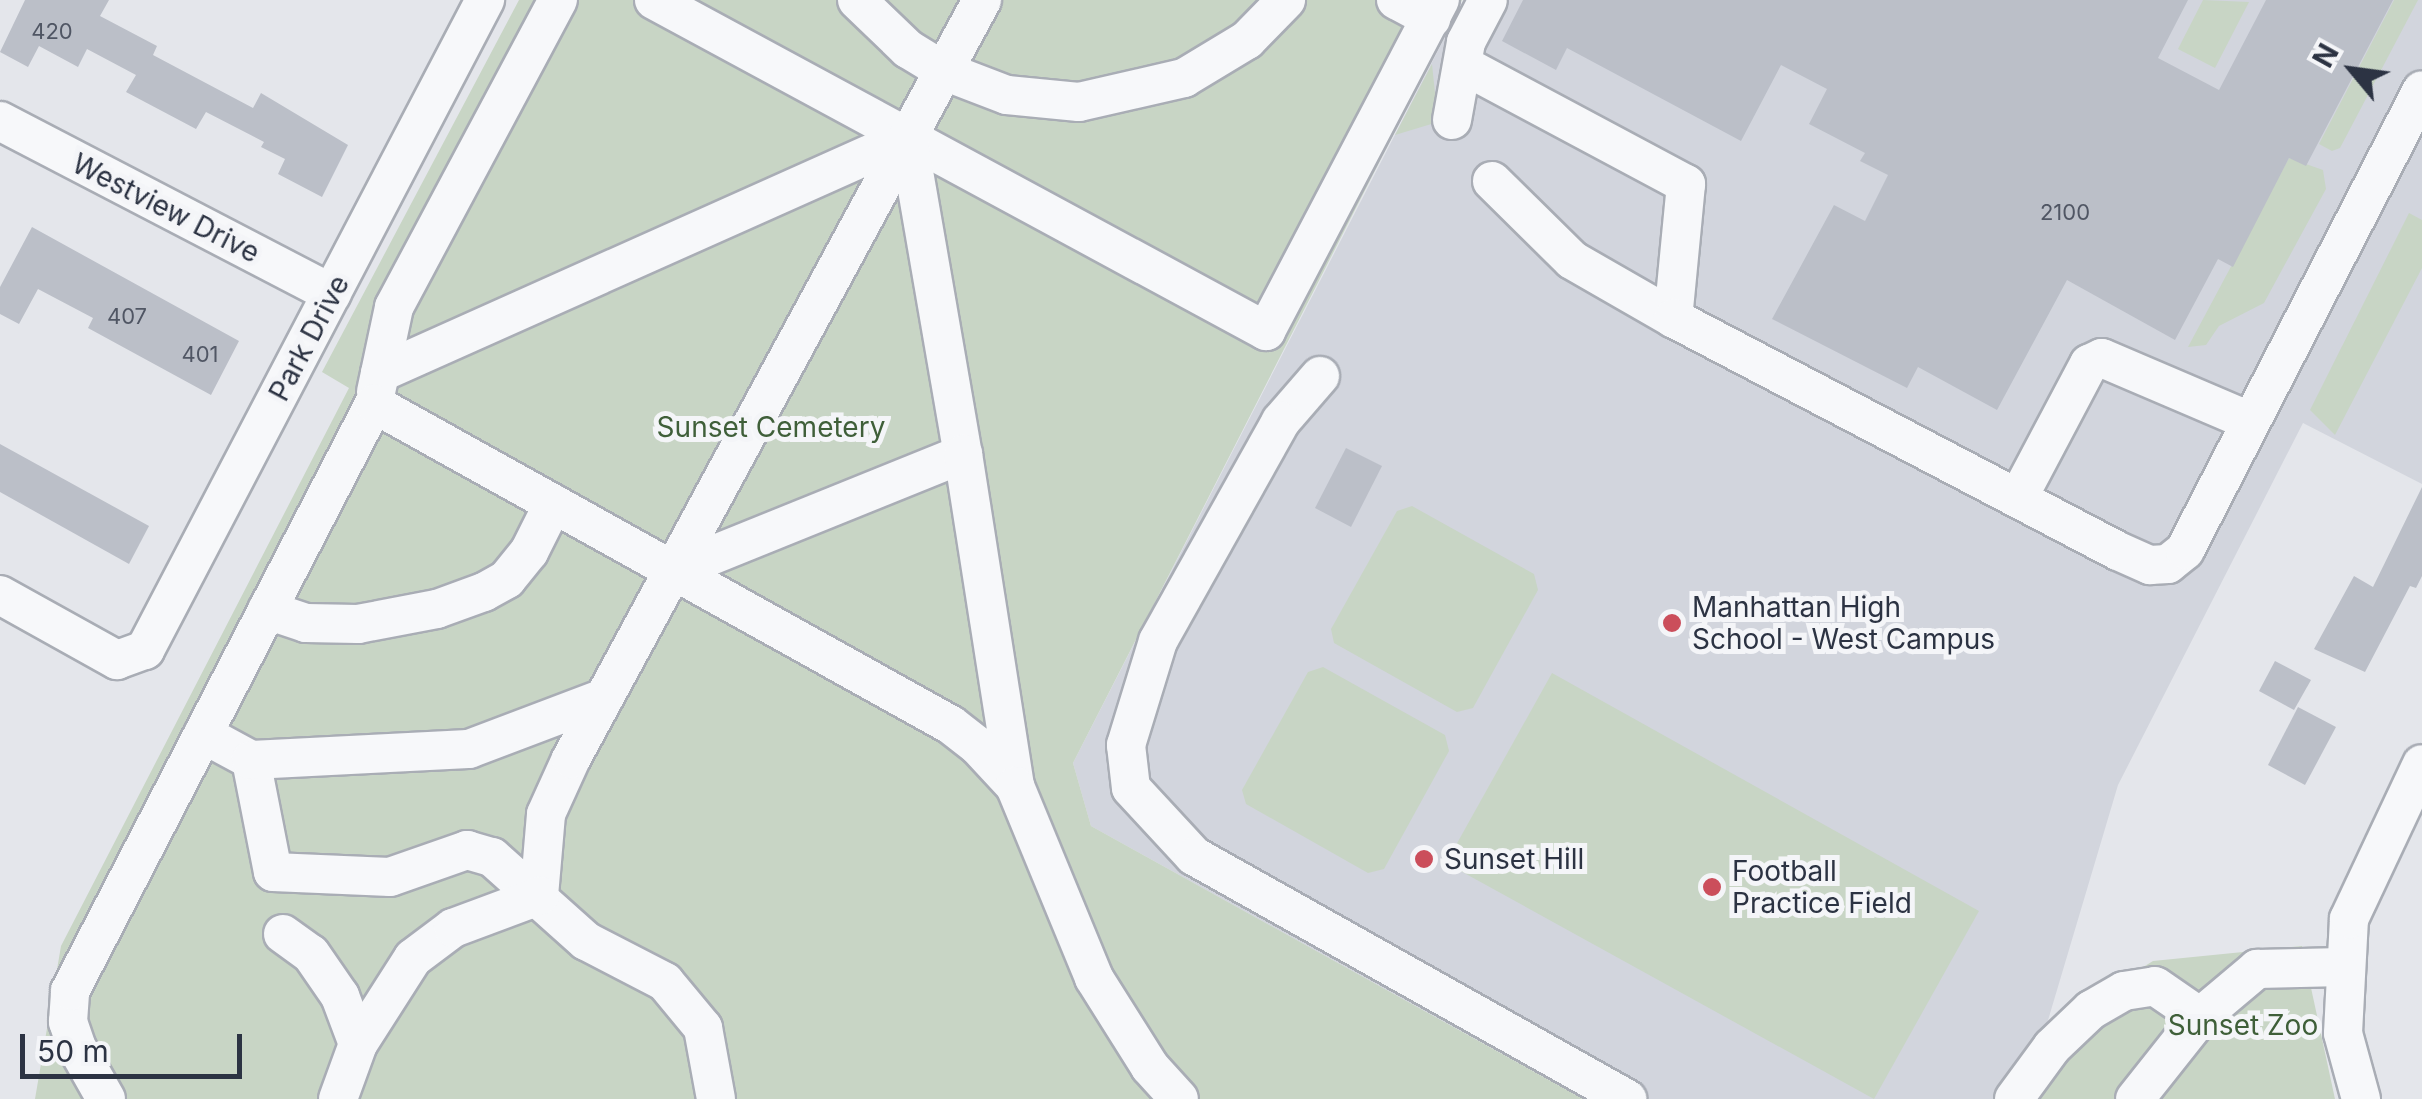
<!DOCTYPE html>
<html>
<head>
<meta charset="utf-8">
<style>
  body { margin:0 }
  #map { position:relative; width:2422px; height:1099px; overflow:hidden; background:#e4e6eb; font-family:Inter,sans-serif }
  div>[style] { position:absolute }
  .built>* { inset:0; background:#d2d5dd }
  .green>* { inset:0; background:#c8d5c5 }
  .building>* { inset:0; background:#bbbfc8 }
  .roads { filter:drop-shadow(2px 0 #a9adb5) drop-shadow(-2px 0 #a9adb5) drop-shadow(0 2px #a9adb5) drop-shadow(0 -2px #a9adb5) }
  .minor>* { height:38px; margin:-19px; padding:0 19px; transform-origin:19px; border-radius:19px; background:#f7f8fa }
  .dots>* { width:28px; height:28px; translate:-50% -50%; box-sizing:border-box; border:5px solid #f4f5f8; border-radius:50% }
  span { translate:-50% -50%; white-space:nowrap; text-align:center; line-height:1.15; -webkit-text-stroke:10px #f4f5f8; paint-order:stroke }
  .number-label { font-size:22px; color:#505664 }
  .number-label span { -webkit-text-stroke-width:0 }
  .street-label { font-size:28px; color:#2c3343 }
  .park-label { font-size:28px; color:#3f5f39 }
  .poi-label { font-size:28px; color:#2c3343 }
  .left { translate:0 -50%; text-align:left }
  .north { position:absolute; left:2302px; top:20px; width:100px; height:100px; -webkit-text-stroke:8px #f4f5f8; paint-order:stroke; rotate:299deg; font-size:28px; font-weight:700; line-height:40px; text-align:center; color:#2c3343 }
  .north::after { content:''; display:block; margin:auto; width:35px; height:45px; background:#2c3343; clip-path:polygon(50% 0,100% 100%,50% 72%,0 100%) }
  .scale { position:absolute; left:20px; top:1034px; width:222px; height:45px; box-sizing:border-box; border:5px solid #2c3343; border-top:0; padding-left:12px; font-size:30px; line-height:35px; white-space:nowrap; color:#2c3343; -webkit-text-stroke:8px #f4f5f8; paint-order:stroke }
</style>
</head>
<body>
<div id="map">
  <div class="built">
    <i style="clip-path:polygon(1464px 0,2422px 0,2422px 484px,2303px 423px,2118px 785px,2046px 1027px,2001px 1099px,1583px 1099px,1091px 826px,1073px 763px)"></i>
  </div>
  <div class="green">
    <i style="clip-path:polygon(519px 0,1462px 0,1073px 763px,1091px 826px,1583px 1099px,35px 1099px,61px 946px,349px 388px,322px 372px)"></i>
    <i style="clip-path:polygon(2203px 0,2249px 2px,2215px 68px,2178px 49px)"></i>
    <i style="clip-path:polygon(2394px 0,2418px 0,2340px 148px,2332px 151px,2319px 144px)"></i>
    <i style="clip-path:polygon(1432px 64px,1438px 122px,1395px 135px)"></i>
    <i style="clip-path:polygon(2289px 158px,2323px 170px,2326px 189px,2264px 303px,2219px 326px,2206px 345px,2188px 347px)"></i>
    <i style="clip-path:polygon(2409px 213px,2422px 220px,2422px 268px,2335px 435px,2310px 410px)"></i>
    <i style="clip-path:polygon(1412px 506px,1534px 574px,1538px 590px,1473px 708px,1457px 712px,1334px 643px,1331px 629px,1397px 511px)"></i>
    <i style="clip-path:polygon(1323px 667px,1445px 735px,1449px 751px,1384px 869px,1368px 873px,1246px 804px,1242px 790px,1308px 672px)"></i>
    <i style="clip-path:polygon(1552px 673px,1979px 911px,1874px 1099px,1446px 863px)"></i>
    <i style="clip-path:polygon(2302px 946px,2335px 1099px,2001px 1099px,2046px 1027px,2153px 961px)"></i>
  </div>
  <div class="building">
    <i style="clip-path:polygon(25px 0,109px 0,100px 16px,157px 46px,153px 55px,253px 108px,261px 93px,348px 145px,322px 197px,278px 174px,285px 159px,261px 147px,264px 142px,206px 112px,196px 129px,126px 92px,136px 75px,87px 49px,78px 67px,39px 46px,28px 67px,0 52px)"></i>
    <i style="clip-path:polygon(1523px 0,2188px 0,2158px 58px,2219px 90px,2266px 0,2393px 0,2306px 166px,2289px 158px,2233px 267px,2218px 259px,2175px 340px,2067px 280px,1997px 410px,1918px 367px,1907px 388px,1772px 319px,1834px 205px,1865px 221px,1888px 175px,1860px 161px,1865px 153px,1809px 124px,1827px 89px,1781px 65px,1741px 141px,1567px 48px,1556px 70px,1502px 41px)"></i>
    <i style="clip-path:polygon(32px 227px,239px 341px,211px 395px,88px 328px,93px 318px,38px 289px,19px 324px,0 314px,0 287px)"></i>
    <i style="clip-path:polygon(0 444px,149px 526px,129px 564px,0 492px)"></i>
    <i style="clip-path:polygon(1346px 448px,1382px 466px,1351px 527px,1315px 508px)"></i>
    <i style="clip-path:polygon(2422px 487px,2422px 576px,2416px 588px,2410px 586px,2365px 672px,2314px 649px,2354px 576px,2373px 587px)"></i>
    <i style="clip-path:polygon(2275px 661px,2311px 680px,2294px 710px,2259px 691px)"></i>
    <i style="clip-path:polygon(2298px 707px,2336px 727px,2305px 785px,2268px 765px)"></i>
  </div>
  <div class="roads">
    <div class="minor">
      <i style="left:654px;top:0;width:696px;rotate:28.41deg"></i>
      <i style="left:1266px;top:331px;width:374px;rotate:-62.3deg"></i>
      <i style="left:857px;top:0;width:71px;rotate:43.9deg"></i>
      <i style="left:908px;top:49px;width:42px;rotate:31.4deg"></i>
      <i style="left:944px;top:71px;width:67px;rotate:20.9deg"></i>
      <i style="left:1007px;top:95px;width:72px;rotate:5.6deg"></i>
      <i style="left:1079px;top:102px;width:108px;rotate:-12.9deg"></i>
      <i style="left:1184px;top:78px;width:74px;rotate:-31.1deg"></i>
      <i style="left:1247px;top:40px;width:56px;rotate:-45.7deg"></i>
      <i style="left:1396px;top:0;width:40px;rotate:28deg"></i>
      <i style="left:1463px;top:65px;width:253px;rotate:28.1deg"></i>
      <i style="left:1686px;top:184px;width:135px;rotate:95.5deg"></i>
      <i style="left:1452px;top:120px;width:79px;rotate:-79.8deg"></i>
      <i style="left:1466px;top:42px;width:47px;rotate:-62.4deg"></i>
      <i style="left:0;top:121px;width:374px;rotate:27.5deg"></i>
      <i style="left:1492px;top:181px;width:112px;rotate:44.6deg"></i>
      <i style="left:1572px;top:260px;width:116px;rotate:29.9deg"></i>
      <i style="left:1673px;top:318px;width:502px;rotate:27.64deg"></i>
      <i style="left:2118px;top:551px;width:35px;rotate:24deg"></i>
      <i style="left:2150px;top:565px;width:18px;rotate:-3deg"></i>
      <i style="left:2168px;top:564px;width:22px;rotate:-39deg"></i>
      <i style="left:2185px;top:550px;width:517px;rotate:-62.74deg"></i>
      <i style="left:380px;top:373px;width:578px;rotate:-24.08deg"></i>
      <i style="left:908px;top:137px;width:322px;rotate:80.2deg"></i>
      <i style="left:963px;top:454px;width:313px;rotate:158deg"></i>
      <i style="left:1320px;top:376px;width:60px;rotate:130.9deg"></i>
      <i style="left:1281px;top:421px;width:252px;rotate:119.2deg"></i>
      <i style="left:1158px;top:641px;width:109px;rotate:107.1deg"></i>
      <i style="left:1126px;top:745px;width:43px;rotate:83.4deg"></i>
      <i style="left:1131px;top:788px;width:93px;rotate:47.2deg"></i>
      <i style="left:1194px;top:856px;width:497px;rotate:29.3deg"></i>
      <i style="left:376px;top:392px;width:87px;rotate:-78deg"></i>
      <i style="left:394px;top:307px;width:348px;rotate:-61.9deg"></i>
      <i style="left:963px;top:454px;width:336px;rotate:81.1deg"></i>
      <i style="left:2018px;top:498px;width:152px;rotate:-62.1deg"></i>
      <i style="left:2089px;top:364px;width:14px;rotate:-25deg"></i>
      <i style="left:2102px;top:358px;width:161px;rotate:23.1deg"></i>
      <i style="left:0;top:595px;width:134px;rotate:29.1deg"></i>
      <i style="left:117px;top:660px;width:30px;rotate:-20deg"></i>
      <i style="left:145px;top:650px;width:734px;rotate:-62.39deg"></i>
      <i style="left:267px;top:610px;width:41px;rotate:18.4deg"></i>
      <i style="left:306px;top:623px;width:52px;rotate:1.1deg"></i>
      <i style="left:358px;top:624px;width:80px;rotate:-10.8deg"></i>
      <i style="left:437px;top:609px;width:50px;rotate:-19.9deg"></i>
      <i style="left:484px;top:592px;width:26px;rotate:-29deg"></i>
      <i style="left:507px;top:579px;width:35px;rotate:-51deg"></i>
      <i style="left:529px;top:552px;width:54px;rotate:-63.4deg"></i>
      <i style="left:203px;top:734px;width:55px;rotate:28.4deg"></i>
      <i style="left:251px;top:760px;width:114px;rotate:78.9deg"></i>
      <i style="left:273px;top:872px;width:117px;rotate:2.4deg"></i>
      <i style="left:390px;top:877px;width:82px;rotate:-19.3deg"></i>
      <i style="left:467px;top:850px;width:26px;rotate:16deg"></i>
      <i style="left:492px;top:857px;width:126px;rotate:41.8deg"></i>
      <i style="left:586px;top:941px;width:89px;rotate:27.4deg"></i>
      <i style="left:665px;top:982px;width:60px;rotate:50.4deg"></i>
      <i style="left:703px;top:1028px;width:72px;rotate:79.6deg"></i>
      <i style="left:251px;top:760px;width:218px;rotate:-2.9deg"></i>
      <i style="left:469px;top:749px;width:144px;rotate:-20.7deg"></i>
      <i style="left:539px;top:896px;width:82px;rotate:-85.1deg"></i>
      <i style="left:546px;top:814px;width:60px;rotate:-65.6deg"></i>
      <i style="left:571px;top:759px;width:863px;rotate:-61.56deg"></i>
      <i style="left:283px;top:934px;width:34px;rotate:36deg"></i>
      <i style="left:311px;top:954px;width:51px;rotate:55.4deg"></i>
      <i style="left:340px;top:996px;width:51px;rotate:69.4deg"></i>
      <i style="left:106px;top:1099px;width:59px;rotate:-119.6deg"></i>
      <i style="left:77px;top:1048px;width:28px;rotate:-109deg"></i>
      <i style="left:68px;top:1022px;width:31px;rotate:-86deg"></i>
      <i style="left:70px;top:991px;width:661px;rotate:-62.62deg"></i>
      <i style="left:374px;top:404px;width:660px;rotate:29.09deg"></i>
      <i style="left:951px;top:725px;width:33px;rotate:38deg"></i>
      <i style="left:977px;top:745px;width:56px;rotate:47.2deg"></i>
      <i style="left:1015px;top:786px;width:208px;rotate:67.6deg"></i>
      <i style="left:1094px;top:978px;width:105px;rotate:57.8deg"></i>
      <i style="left:1150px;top:1067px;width:43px;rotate:47.8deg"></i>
      <i style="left:338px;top:1099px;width:59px;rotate:-70deg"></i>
      <i style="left:358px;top:1044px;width:102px;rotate:-57.4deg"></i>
      <i style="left:413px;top:958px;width:50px;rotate:-36.9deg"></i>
      <i style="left:453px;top:928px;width:92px;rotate:-20.4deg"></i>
      <i style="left:2014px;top:1099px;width:64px;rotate:-53.8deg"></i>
      <i style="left:2052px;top:1047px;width:54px;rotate:-43.5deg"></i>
      <i style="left:2091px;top:1010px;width:38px;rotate:-30deg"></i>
      <i style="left:2124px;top:991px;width:31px;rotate:-9deg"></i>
      <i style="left:2155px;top:986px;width:55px;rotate:34.6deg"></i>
      <i style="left:2135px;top:1099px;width:105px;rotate:-51.6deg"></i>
      <i style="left:2200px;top:1017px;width:75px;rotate:-40.1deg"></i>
      <i style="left:2257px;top:969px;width:86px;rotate:-1.3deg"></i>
      <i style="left:2361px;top:1099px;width:68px;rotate:-105.3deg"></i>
      <i style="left:2343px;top:1033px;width:114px;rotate:-87deg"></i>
      <i style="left:2349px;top:919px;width:171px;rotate:-64.8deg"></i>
    </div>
  </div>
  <div class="dots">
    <i style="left:1672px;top:623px;background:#cb4e5b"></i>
    <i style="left:1424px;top:859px;background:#cb4e5b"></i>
    <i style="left:1712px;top:887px;background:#cb4e5b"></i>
  </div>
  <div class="number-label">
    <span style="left:52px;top:32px">420</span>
    <span style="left:2065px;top:213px">2100</span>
    <span style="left:127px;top:317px">407</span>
    <span style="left:200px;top:355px">401</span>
  </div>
  <div class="street-label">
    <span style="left:166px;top:208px;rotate:27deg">Westview Drive</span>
    <span style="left:309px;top:338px;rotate:-62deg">Park Drive</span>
  </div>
  <div class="park-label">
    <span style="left:771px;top:427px">Sunset Cemetery</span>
    <span style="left:2243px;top:1025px">Sunset Zoo</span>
  </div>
  <div class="poi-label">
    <span class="left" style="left:1692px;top:623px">Manhattan High<br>School - West Campus</span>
    <span class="left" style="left:1444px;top:859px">Sunset Hill</span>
    <span class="left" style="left:1732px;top:887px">Football<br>Practice Field</span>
  </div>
  <div class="north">N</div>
  <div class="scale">50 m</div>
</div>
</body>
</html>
